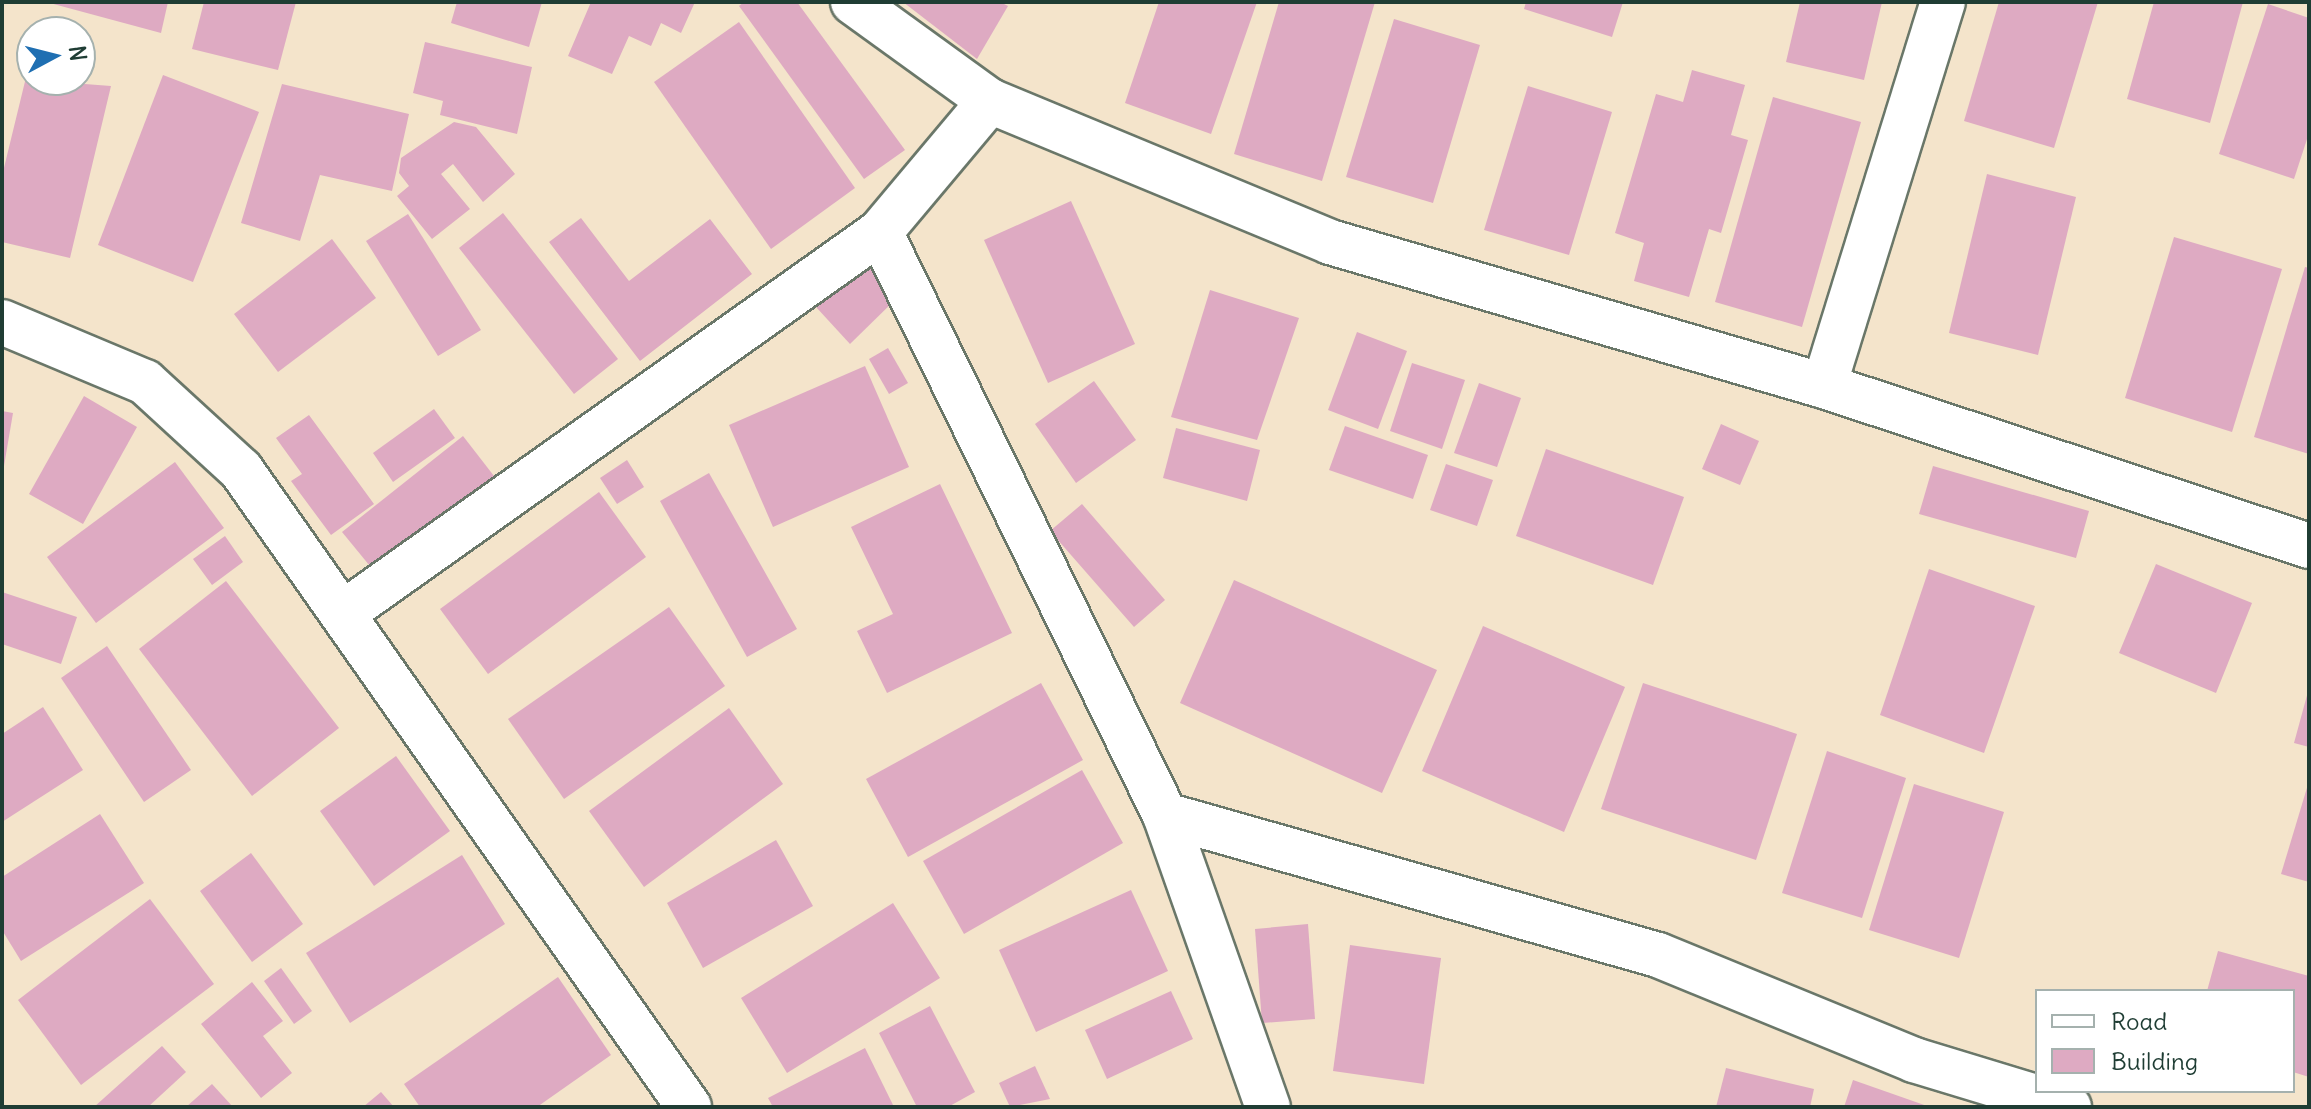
<!DOCTYPE html>
<html>
<head>
<meta charset="utf-8">
<style>
  body { margin:0 }
  #map { position:relative; width:2311px; height:1109px; overflow:hidden; background:#f4e4cb; font-family:Delius,sans-serif }
  div>[style] { position:absolute }
  .building>* { inset:0; background:#deaac2 }
  .roads { filter:drop-shadow(2px 0 #6a7769) drop-shadow(-2px 0 #6a7769) drop-shadow(0 2px #6a7769) drop-shadow(0 -2px #6a7769) }
  .minor>* { height:44px; margin:-22px; padding:0 22px; transform-origin:22px; border-radius:22px; background:#fff }
  span { translate:-50% -50%; white-space:nowrap; text-align:center; line-height:1.15; -webkit-text-stroke:6px #fff; paint-order:stroke }
  .frame { position:absolute; inset:0; border:4px solid #1f3d34; pointer-events:none }
  .legend { position:absolute; left:2035px; top:989px; width:260px; height:104px; box-sizing:border-box; background:#fff; border:2px solid #a5b1ae; margin:0; padding:10px 14px; list-style:none; font-size:24px; color:#1f3d34 }
  .legend li { display:flex; align-items:center; gap:16px; height:40px }
  .legend b { width:40px; border:2px solid #a5b1ae }
  .north { position:absolute; left:16px; top:16px; width:80px; height:80px; box-sizing:border-box; background:#fff; border:2px solid #a5b1ae; border-radius:50%; rotate:83deg; font-size:22px; font-weight:700; line-height:32px; text-align:center; color:#1f3d34 }
  .north::after { content:''; display:block; margin:auto; width:28px; height:36px; background:#1f6fb2; clip-path:polygon(50% 0,100% 100%,50% 72%,0 100%) }
</style>
</head>
<body>
<div id="map">
  <div class="building">
    <i style="clip-path:polygon(46px 2px,168px 2px,161px 33px)"></i>
    <i style="clip-path:polygon(204px 2px,296px 2px,278px 70px,192px 49px)"></i>
    <i style="clip-path:polygon(457px 2px,542px 2px,529px 47px,451px 23px)"></i>
    <i style="clip-path:polygon(591px 2px,695px 2px,681px 33px,661px 23px,651px 46px,629px 36px,612px 74px,568px 56px)"></i>
    <i style="clip-path:polygon(744px 2px,797px 2px,905px 150px,864px 179px,739px 6px)"></i>
    <i style="clip-path:polygon(903px 2px,1000px 2px,1008px 6px,977px 59px)"></i>
    <i style="clip-path:polygon(1159px 2px,1257px 2px,1211px 134px,1125px 103px)"></i>
    <i style="clip-path:polygon(1279px 2px,1375px 2px,1322px 181px,1234px 154px)"></i>
    <i style="clip-path:polygon(1526px 2px,1623px 2px,1612px 37px,1524px 9px)"></i>
    <i style="clip-path:polygon(1800px 2px,1882px 2px,1864px 80px,1786px 62px)"></i>
    <i style="clip-path:polygon(1999px 2px,2098px 2px,2054px 148px,1964px 121px)"></i>
    <i style="clip-path:polygon(2154px 2px,2243px 2px,2210px 123px,2127px 99px)"></i>
    <i style="clip-path:polygon(2268px 4px,2309px 18px,2309px 133px,2294px 179px,2219px 154px)"></i>
    <i style="clip-path:polygon(1394px 19px,1480px 45px,1433px 203px,1346px 177px)"></i>
    <i style="clip-path:polygon(739px 22px,855px 188px,771px 249px,654px 82px)"></i>
    <i style="clip-path:polygon(425px 42px,532px 67px,517px 134px,440px 115px,443px 101px,413px 93px)"></i>
    <i style="clip-path:polygon(29px 65px,32px 80px,111px 86px,70px 258px,2px 242px,2px 176px)"></i>
    <i style="clip-path:polygon(1692px 70px,1745px 85px,1731px 135px,1748px 140px,1721px 233px,1709px 229px,1689px 297px,1634px 281px,1644px 243px,1615px 233px,1656px 94px,1683px 102px)"></i>
    <i style="clip-path:polygon(163px 75px,259px 112px,193px 282px,98px 245px)"></i>
    <i style="clip-path:polygon(282px 84px,409px 114px,392px 191px,320px 175px,300px 241px,241px 223px)"></i>
    <i style="clip-path:polygon(1528px 86px,1612px 112px,1569px 255px,1484px 230px)"></i>
    <i style="clip-path:polygon(1773px 97px,1861px 122px,1802px 327px,1715px 302px)"></i>
    <i style="clip-path:polygon(454px 122px,476px 127px,515px 174px,483px 202px,453px 164px,441px 174px,470px 209px,432px 239px,397px 196px,409px 186px,399px 173px,401px 158px)"></i>
    <i style="clip-path:polygon(1987px 174px,2076px 197px,2038px 355px,1949px 333px)"></i>
    <i style="clip-path:polygon(1071px 201px,1135px 344px,1048px 383px,984px 240px)"></i>
    <i style="clip-path:polygon(503px 213px,618px 359px,574px 394px,459px 248px)"></i>
    <i style="clip-path:polygon(408px 214px,481px 330px,438px 356px,366px 241px)"></i>
    <i style="clip-path:polygon(581px 218px,629px 281px,710px 219px,752px 274px,640px 361px,549px 242px)"></i>
    <i style="clip-path:polygon(2174px 237px,2282px 269px,2232px 432px,2125px 398px)"></i>
    <i style="clip-path:polygon(332px 239px,376px 298px,278px 372px,234px 314px)"></i>
    <i style="clip-path:polygon(864px 261px,898px 297px,850px 344px,816px 307px)"></i>
    <i style="clip-path:polygon(2305px 267px,2309px 268px,2309px 454px,2254px 437px)"></i>
    <i style="clip-path:polygon(1210px 290px,1299px 318px,1257px 440px,1171px 417px)"></i>
    <i style="clip-path:polygon(1357px 332px,1407px 351px,1378px 429px,1328px 410px)"></i>
    <i style="clip-path:polygon(888px 348px,908px 383px,889px 394px,869px 359px)"></i>
    <i style="clip-path:polygon(1412px 363px,1465px 380px,1442px 449px,1390px 431px)"></i>
    <i style="clip-path:polygon(865px 366px,909px 467px,773px 527px,729px 425px)"></i>
    <i style="clip-path:polygon(1094px 381px,1136px 440px,1076px 483px,1035px 424px)"></i>
    <i style="clip-path:polygon(1479px 383px,1521px 398px,1497px 467px,1454px 453px)"></i>
    <i style="clip-path:polygon(84px 396px,137px 427px,83px 524px,29px 494px)"></i>
    <i style="clip-path:polygon(434px 409px,455px 438px,393px 482px,373px 453px)"></i>
    <i style="clip-path:polygon(2px 411px,13px 413px,4px 466px,2px 466px)"></i>
    <i style="clip-path:polygon(309px 415px,374px 504px,331px 535px,291px 481px,302px 474px,276px 438px)"></i>
    <i style="clip-path:polygon(1721px 424px,1759px 441px,1740px 485px,1702px 469px)"></i>
    <i style="clip-path:polygon(1345px 426px,1428px 455px,1413px 499px,1329px 470px)"></i>
    <i style="clip-path:polygon(1176px 428px,1260px 450px,1247px 501px,1163px 478px)"></i>
    <i style="clip-path:polygon(463px 436px,494px 476px,374px 571px,342px 532px)"></i>
    <i style="clip-path:polygon(1546px 449px,1684px 497px,1653px 585px,1516px 536px)"></i>
    <i style="clip-path:polygon(627px 460px,644px 487px,617px 504px,600px 478px)"></i>
    <i style="clip-path:polygon(175px 462px,224px 528px,96px 623px,47px 557px)"></i>
    <i style="clip-path:polygon(1446px 464px,1493px 480px,1477px 526px,1430px 510px)"></i>
    <i style="clip-path:polygon(1933px 466px,2089px 511px,2076px 558px,1919px 514px)"></i>
    <i style="clip-path:polygon(709px 473px,797px 629px,747px 657px,660px 501px)"></i>
    <i style="clip-path:polygon(940px 484px,1012px 633px,887px 693px,857px 631px,893px 614px,851px 527px)"></i>
    <i style="clip-path:polygon(599px 492px,646px 557px,488px 674px,440px 609px)"></i>
    <i style="clip-path:polygon(1082px 504px,1165px 600px,1134px 627px,1050px 531px)"></i>
    <i style="clip-path:polygon(225px 536px,243px 562px,212px 585px,193px 559px)"></i>
    <i style="clip-path:polygon(2156px 564px,2252px 603px,2216px 693px,2119px 653px)"></i>
    <i style="clip-path:polygon(1929px 569px,2035px 606px,1984px 753px,1880px 715px)"></i>
    <i style="clip-path:polygon(1234px 580px,1437px 670px,1382px 793px,1180px 703px)"></i>
    <i style="clip-path:polygon(226px 581px,339px 728px,252px 796px,139px 649px)"></i>
    <i style="clip-path:polygon(2px 592px,77px 617px,61px 664px,2px 644px)"></i>
    <i style="clip-path:polygon(669px 607px,725px 686px,564px 799px,508px 719px)"></i>
    <i style="clip-path:polygon(1483px 626px,1625px 687px,1564px 832px,1422px 771px)"></i>
    <i style="clip-path:polygon(107px 646px,191px 770px,144px 802px,61px 678px)"></i>
    <i style="clip-path:polygon(1041px 683px,1083px 760px,908px 857px,866px 779px)"></i>
    <i style="clip-path:polygon(1643px 683px,1797px 734px,1756px 860px,1601px 809px)"></i>
    <i style="clip-path:polygon(2309px 688px,2309px 747px,2294px 743px)"></i>
    <i style="clip-path:polygon(43px 707px,83px 770px,2px 822px,2px 734px)"></i>
    <i style="clip-path:polygon(729px 708px,783px 784px,644px 887px,589px 811px)"></i>
    <i style="clip-path:polygon(1827px 751px,1906px 778px,1862px 918px,1782px 893px)"></i>
    <i style="clip-path:polygon(396px 756px,450px 831px,374px 886px,320px 811px)"></i>
    <i style="clip-path:polygon(1082px 770px,1123px 843px,964px 934px,923px 861px)"></i>
    <i style="clip-path:polygon(2309px 781px,2309px 882px,2281px 874px)"></i>
    <i style="clip-path:polygon(1914px 784px,2004px 812px,1959px 958px,1869px 930px)"></i>
    <i style="clip-path:polygon(100px 814px,144px 883px,21px 961px,2px 930px,2px 877px)"></i>
    <i style="clip-path:polygon(776px 840px,813px 906px,703px 968px,667px 903px)"></i>
    <i style="clip-path:polygon(251px 853px,303px 924px,252px 962px,200px 891px)"></i>
    <i style="clip-path:polygon(462px 855px,505px 924px,350px 1023px,306px 953px)"></i>
    <i style="clip-path:polygon(1131px 890px,1168px 971px,1036px 1032px,999px 950px)"></i>
    <i style="clip-path:polygon(150px 899px,214px 984px,81px 1085px,18px 1000px)"></i>
    <i style="clip-path:polygon(893px 903px,940px 978px,787px 1073px,741px 998px)"></i>
    <i style="clip-path:polygon(1308px 924px,1315px 1019px,1262px 1023px,1255px 929px)"></i>
    <i style="clip-path:polygon(1350px 945px,1441px 958px,1424px 1084px,1333px 1071px)"></i>
    <i style="clip-path:polygon(2218px 951px,2309px 976px,2309px 1077px,2293px 1072px,2293px 991px,2207px 991px)"></i>
    <i style="clip-path:polygon(281px 968px,312px 1011px,294px 1024px,264px 981px)"></i>
    <i style="clip-path:polygon(558px 977px,611px 1055px,537px 1107px,420px 1107px,404px 1084px)"></i>
    <i style="clip-path:polygon(252px 982px,283px 1021px,263px 1036px,292px 1073px,261px 1098px,201px 1024px)"></i>
    <i style="clip-path:polygon(1171px 991px,1193px 1039px,1107px 1079px,1085px 1030px)"></i>
    <i style="clip-path:polygon(930px 1006px,975px 1092px,948px 1107px,917px 1107px,879px 1033px)"></i>
    <i style="clip-path:polygon(162px 1046px,186px 1072px,148px 1107px,94px 1107px)"></i>
    <i style="clip-path:polygon(865px 1048px,894px 1107px,773px 1107px,768px 1098px)"></i>
    <i style="clip-path:polygon(1035px 1066px,1050px 1099px,1010px 1107px,999px 1083px)"></i>
    <i style="clip-path:polygon(1726px 1068px,1814px 1089px,1810px 1107px,1716px 1107px)"></i>
    <i style="clip-path:polygon(1853px 1080px,1930px 1107px,1844px 1107px)"></i>
    <i style="clip-path:polygon(212px 1084px,233px 1107px,186px 1107px)"></i>
    <i style="clip-path:polygon(381px 1092px,394px 1107px,363px 1107px)"></i>
  </div>
  <div class="roads">
    <div class="minor">
      <i style="left:853px;top:2px;width:169px;rotate:35.9deg"></i>
      <i style="left:990px;top:101px;width:368px;rotate:22.5deg"></i>
      <i style="left:1330px;top:242px;width:515px;rotate:16.25deg"></i>
      <i style="left:1824px;top:386px;width:511px;rotate:18.26deg"></i>
      <i style="left:880px;top:232px;width:649px;rotate:63.95deg"></i>
      <i style="left:1165px;top:815px;width:310px;rotate:70.6deg"></i>
      <i style="left:2px;top:322px;width:155px;rotate:22.8deg"></i>
      <i style="left:145px;top:382px;width:130px;rotate:42.5deg"></i>
      <i style="left:241px;top:470px;width:779px;rotate:54.88deg"></i>
      <i style="left:1824px;top:386px;width:402px;rotate:-72.8deg"></i>
      <i style="left:346px;top:611px;width:655px;rotate:-35.36deg"></i>
      <i style="left:880px;top:232px;width:171px;rotate:-50deg"></i>
      <i style="left:1165px;top:815px;width:512px;rotate:15.85deg"></i>
      <i style="left:1658px;top:955px;width:277px;rotate:22.3deg"></i>
      <i style="left:1914px;top:1060px;width:162px;rotate:16.9deg"></i>
    </div>
  </div>
  <div class="frame"></div>
  <ul class="legend">
  <li><b style="height:10px;background:#fff"></b>Road</li>
  <li><b style="height:22px;background:#deaac2"></b>Building</li>
  </ul>
  <div class="north">N</div>
</div>
</body>
</html>
